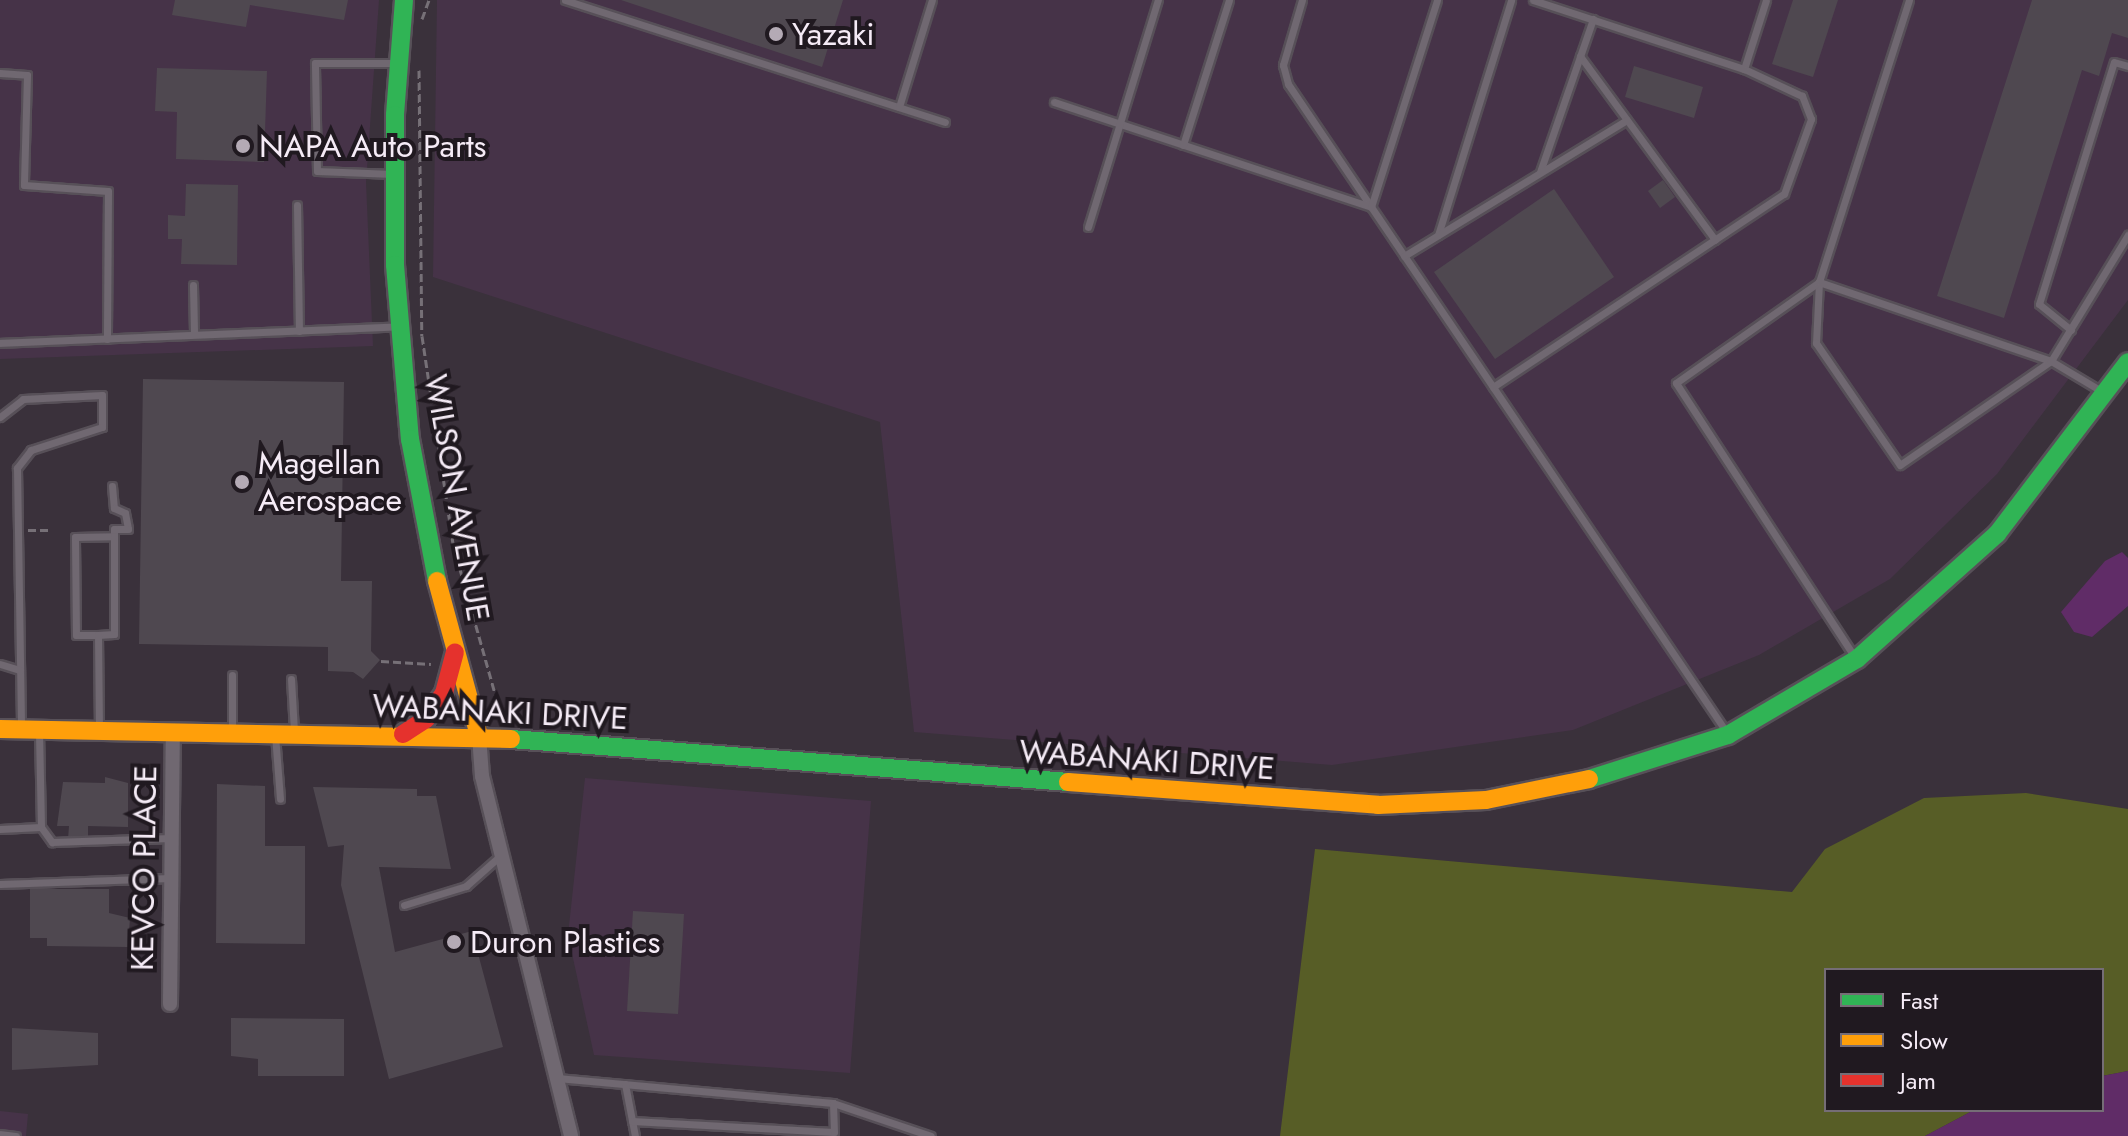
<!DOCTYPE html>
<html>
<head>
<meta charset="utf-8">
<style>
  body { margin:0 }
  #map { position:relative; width:2128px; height:1136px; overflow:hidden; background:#3a313b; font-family:Jost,sans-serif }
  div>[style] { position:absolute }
  .built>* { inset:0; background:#463348 }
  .green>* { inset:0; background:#575d26 }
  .water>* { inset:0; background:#602c67 }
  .building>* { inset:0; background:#4f4850 }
  .path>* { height:3px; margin-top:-1.5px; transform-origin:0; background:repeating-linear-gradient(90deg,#767077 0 8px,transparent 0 12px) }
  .roads { filter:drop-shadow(2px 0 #575058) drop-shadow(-2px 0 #575058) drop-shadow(0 2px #575058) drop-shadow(0 -2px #575058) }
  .lane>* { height:7px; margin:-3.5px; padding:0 3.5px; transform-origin:3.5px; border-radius:3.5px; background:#706871 }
  .street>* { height:14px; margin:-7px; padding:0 7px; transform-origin:7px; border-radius:7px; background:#706871 }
  .fast>* { height:18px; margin:-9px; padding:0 9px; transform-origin:9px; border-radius:9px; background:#30b455 }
  .slow>* { height:18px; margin:-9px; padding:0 9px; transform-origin:9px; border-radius:9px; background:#ff9f0a }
  .jam>* { height:18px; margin:-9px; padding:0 9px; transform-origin:9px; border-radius:9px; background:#e5322d }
  .dots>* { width:22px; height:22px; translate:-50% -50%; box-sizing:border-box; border:4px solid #201920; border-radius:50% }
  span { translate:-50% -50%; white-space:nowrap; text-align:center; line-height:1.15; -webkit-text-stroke:8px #201920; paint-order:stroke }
  .poi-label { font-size:32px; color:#f5ebf6 }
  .left { translate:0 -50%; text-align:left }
  .street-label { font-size:32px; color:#f5ebf6 }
  .legend { position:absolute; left:1824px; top:968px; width:280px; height:144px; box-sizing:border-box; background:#201920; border:2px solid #756d76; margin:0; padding:10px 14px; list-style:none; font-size:24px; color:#f5ebf6 }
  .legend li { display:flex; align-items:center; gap:16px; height:40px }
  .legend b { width:40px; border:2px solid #756d76 }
</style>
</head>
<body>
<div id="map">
  <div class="built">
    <i style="clip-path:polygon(0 0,379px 0,366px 182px,373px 346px,0 359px)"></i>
    <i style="clip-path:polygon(437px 0,2128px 0,2128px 300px,1997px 474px,1890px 579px,1759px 655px,1573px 730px,1332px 765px,914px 732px,880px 422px,433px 277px)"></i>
    <i style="clip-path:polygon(585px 778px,871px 801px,850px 1073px,594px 1055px,568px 935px)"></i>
    <i style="clip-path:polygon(0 1111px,28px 1114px,26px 1136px,0 1136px)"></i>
  </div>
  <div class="green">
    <i style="clip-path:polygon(2026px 793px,2128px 809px,2128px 1071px,2102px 1076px,2102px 970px,1826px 970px,1826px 1110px,1974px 1110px,1925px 1136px,1280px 1136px,1315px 849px,1792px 892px,1825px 849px,1924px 798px)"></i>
  </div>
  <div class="water">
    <i style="clip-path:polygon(2122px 552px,2128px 558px,2128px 606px,2092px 637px,2074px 632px,2061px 612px,2105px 561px)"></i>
    <i style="clip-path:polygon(2128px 1071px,2128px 1136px,1925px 1136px,1974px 1110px,2102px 1110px,2102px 1076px)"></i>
  </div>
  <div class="building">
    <i style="clip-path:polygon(175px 0,348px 0,344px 20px,250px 5px,246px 27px,172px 15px)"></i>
    <i style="clip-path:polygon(621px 0,843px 0,822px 67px)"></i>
    <i style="clip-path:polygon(1793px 0,1838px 0,1813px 77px,1772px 64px)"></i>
    <i style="clip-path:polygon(2032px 0,2128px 0,2128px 38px,2112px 33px,2099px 76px,2082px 70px,2004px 318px,1937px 296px)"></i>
    <i style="clip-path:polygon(1634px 66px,1703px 87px,1694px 118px,1625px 97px)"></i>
    <i style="clip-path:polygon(157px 68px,267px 71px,264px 162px,176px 159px,177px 112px,155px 111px)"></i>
    <i style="clip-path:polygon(1663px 180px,1675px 197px,1660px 208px,1648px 191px)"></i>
    <i style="clip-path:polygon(186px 184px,238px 185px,237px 265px,181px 264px,182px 239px,168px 239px,168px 215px,185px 216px)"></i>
    <i style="clip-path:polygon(1554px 189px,1614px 277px,1495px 359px,1434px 272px)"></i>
    <i style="clip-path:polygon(143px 379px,344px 382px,341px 581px,372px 581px,371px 651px,380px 660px,363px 679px,353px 672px,328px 671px,328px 647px,139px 644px)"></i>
    <i style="clip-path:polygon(105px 777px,128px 783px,128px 827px,88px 826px,88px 839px,68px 839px,69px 826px,57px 826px,63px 782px,105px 783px)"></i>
    <i style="clip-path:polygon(217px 784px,265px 786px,265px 846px,305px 846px,305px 944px,216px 943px)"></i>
    <i style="clip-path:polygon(313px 787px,417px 789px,417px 796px,436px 796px,451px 869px,379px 867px,395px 952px,472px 931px,503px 1047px,389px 1079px,341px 885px,344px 845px,328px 847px)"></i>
    <i style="clip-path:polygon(30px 889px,109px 889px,109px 913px,130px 918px,128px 947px,47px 946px,47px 938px,30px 938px)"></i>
    <i style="clip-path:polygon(633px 911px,684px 914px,678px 1014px,627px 1011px)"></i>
    <i style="clip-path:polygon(231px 1018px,344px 1019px,344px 1076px,258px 1076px,258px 1059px,231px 1056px)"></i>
    <i style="clip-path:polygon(12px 1028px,98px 1033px,98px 1065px,12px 1070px)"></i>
  </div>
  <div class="path">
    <i style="left:422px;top:19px;width:20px;rotate:-70deg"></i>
    <i style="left:419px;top:70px;width:266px;rotate:89.4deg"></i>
    <i style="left:422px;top:336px;width:210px;rotate:81.5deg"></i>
    <i style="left:453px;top:544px;width:166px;rotate:74.3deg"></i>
    <i style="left:498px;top:704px;width:10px;rotate:119deg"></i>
    <i style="left:28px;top:530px;width:21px"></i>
    <i style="left:381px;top:661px;width:50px;rotate:3.4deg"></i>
  </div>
  <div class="roads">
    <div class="lane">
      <i style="left:565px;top:0;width:399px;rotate:17.8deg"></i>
      <i style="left:1302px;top:0;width:68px;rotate:106.3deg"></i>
      <i style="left:1283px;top:65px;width:20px;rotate:75deg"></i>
      <i style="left:1288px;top:84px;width:784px;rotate:55.92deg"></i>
      <i style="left:1909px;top:0;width:296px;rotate:107.7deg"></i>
      <i style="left:1819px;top:282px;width:61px;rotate:92.8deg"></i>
      <i style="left:1816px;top:343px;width:148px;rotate:55.5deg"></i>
      <i style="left:1900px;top:465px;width:183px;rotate:-34.6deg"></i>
      <i style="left:2051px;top:361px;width:148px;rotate:-58.6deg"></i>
      <i style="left:1580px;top:56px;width:228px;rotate:53.7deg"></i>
      <i style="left:1744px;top:69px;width:72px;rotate:-72.3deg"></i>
      <i style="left:0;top:73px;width:27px;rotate:4deg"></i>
      <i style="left:27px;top:75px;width:110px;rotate:91.6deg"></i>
      <i style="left:24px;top:185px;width:84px;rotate:4.1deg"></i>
      <i style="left:108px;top:191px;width:148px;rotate:90.4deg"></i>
      <i style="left:1054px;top:102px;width:334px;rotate:18.3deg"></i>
      <i style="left:1371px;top:207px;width:217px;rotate:-72.3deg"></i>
      <i style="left:899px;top:107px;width:112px;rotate:-72.9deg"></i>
      <i style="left:1183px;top:145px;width:152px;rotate:-72.4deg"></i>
      <i style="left:1540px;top:172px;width:162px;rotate:-70.9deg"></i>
      <i style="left:393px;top:174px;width:76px;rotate:-177.7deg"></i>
      <i style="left:317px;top:171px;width:108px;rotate:-91.1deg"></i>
      <i style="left:315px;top:63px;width:83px"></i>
      <i style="left:297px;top:205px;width:126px;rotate:89.1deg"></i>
      <i style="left:1088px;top:227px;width:238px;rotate:-72.9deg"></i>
      <i style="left:1438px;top:235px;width:246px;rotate:-72.7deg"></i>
      <i style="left:1404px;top:256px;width:261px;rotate:-31.4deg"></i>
      <i style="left:1819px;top:282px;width:175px;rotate:144.8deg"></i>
      <i style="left:1676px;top:383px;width:328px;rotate:56.9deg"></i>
      <i style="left:1819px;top:282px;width:245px;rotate:18.8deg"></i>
      <i style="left:2051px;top:361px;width:61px;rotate:30.8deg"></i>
      <i style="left:193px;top:285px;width:49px;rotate:88.8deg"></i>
      <i style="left:2071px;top:330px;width:41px;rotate:-140.9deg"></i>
      <i style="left:2039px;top:304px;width:253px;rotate:-72.8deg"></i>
      <i style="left:2114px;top:62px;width:15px;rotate:16deg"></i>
      <i style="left:0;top:343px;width:398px;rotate:-2.4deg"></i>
      <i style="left:1493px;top:387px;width:349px;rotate:-33.6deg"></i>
      <i style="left:1784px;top:194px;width:80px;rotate:-70.2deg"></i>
      <i style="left:1811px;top:119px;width:25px;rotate:-111deg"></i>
      <i style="left:1802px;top:96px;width:64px;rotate:-155deg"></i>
      <i style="left:1744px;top:69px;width:222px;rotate:-161.9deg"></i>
      <i style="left:0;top:417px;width:29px;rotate:-38deg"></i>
      <i style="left:23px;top:399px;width:79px;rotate:-2.9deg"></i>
      <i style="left:102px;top:395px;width:32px;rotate:90deg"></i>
      <i style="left:102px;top:427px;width:75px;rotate:162.1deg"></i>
      <i style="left:31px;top:450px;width:23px;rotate:128deg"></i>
      <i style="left:17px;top:468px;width:259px;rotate:89.1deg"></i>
      <i style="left:112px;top:486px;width:22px;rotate:85deg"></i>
      <i style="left:114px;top:508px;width:12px;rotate:24deg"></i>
      <i style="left:125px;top:513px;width:16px;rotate:79deg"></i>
      <i style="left:128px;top:529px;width:14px;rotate:180deg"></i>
      <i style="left:114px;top:529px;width:7px;rotate:90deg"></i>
      <i style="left:98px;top:635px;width:22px;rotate:180deg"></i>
      <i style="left:76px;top:635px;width:98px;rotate:-90.6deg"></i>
      <i style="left:75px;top:537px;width:39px;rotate:-1deg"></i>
      <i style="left:114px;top:536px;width:98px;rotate:90deg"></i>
      <i style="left:114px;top:634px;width:16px;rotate:176deg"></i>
      <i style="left:98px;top:635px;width:93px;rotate:89.4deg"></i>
      <i style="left:0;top:664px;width:21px;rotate:17deg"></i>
      <i style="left:232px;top:675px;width:55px;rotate:90deg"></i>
      <i style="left:291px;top:679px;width:52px;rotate:86.7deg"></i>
      <i style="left:275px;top:735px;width:64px;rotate:85.5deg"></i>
      <i style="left:41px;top:827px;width:19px;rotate:54deg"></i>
      <i style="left:52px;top:842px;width:119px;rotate:-1.9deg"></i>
      <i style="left:0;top:829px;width:41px;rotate:-2.8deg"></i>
      <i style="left:41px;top:827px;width:96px;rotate:-91.2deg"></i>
      <i style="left:0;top:884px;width:171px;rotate:-2deg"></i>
      <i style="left:404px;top:905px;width:65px;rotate:-17deg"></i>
      <i style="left:466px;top:886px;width:45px;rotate:-41.4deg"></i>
      <i style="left:557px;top:1078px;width:277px;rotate:5.2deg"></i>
      <i style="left:833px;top:1103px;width:103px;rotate:18.6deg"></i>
      <i style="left:625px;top:1084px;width:53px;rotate:79.1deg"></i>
      <i style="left:632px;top:1121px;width:202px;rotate:3.1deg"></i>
      <i style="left:834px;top:1132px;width:29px;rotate:-92deg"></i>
      <i style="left:0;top:1134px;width:16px;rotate:7deg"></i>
    </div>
    <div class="street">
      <i style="left:479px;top:736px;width:40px;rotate:85.7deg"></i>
      <i style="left:482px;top:776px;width:371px;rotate:76.1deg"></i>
      <i style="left:170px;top:1004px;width:272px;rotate:-89.4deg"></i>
    </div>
    <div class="fast">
      <i style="left:404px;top:0;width:115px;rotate:94.5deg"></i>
      <i style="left:395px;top:115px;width:150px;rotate:90deg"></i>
      <i style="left:395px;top:265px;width:175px;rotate:85.1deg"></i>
      <i style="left:410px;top:439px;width:145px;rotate:79.2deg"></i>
      <i style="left:511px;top:739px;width:559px;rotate:4.41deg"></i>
      <i style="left:1589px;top:779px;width:146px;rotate:-17.6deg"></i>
      <i style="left:1728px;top:735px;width:150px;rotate:-30.5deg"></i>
      <i style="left:1857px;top:659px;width:188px;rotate:-41.8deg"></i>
      <i style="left:1997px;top:534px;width:216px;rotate:-52.7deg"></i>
    </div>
    <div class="slow">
      <i style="left:437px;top:581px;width:161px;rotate:74.8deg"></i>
      <i style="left:0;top:729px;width:511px;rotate:1.12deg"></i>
      <i style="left:1068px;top:782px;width:311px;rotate:4.2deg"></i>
      <i style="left:1378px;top:805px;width:108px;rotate:-2.7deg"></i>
      <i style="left:1486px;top:800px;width:105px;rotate:-11.5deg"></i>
    </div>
    <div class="jam">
      <i style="left:403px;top:734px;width:27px;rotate:-33deg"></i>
      <i style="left:426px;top:719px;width:32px;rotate:-55deg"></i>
      <i style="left:444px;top:693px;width:42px;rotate:-75deg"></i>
    </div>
  </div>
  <div class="dots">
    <i style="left:776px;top:34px;background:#b4aab5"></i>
    <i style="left:243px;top:146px;background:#b4aab5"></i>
    <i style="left:242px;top:482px;background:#b4aab5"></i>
    <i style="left:454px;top:942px;background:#b4aab5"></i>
  </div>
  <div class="poi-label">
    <span class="left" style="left:792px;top:34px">Yazaki</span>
    <span class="left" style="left:259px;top:146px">NAPA Auto Parts</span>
    <span class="left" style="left:258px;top:482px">Magellan<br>Aerospace</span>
    <span class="left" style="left:470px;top:942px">Duron Plastics</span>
  </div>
  <div class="street-label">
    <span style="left:457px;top:498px;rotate:80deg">WILSON AVENUE</span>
    <span style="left:500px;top:712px;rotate:3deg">WABANAKI DRIVE</span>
    <span style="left:1147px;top:760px;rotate:4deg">WABANAKI DRIVE</span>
    <span style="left:144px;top:868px;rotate:-89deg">KEVCO PLACE</span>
  </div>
  <ul class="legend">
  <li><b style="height:10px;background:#30b455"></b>Fast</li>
  <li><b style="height:10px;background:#ff9f0a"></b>Slow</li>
  <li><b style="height:10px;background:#e5322d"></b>Jam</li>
  </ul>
</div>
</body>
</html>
